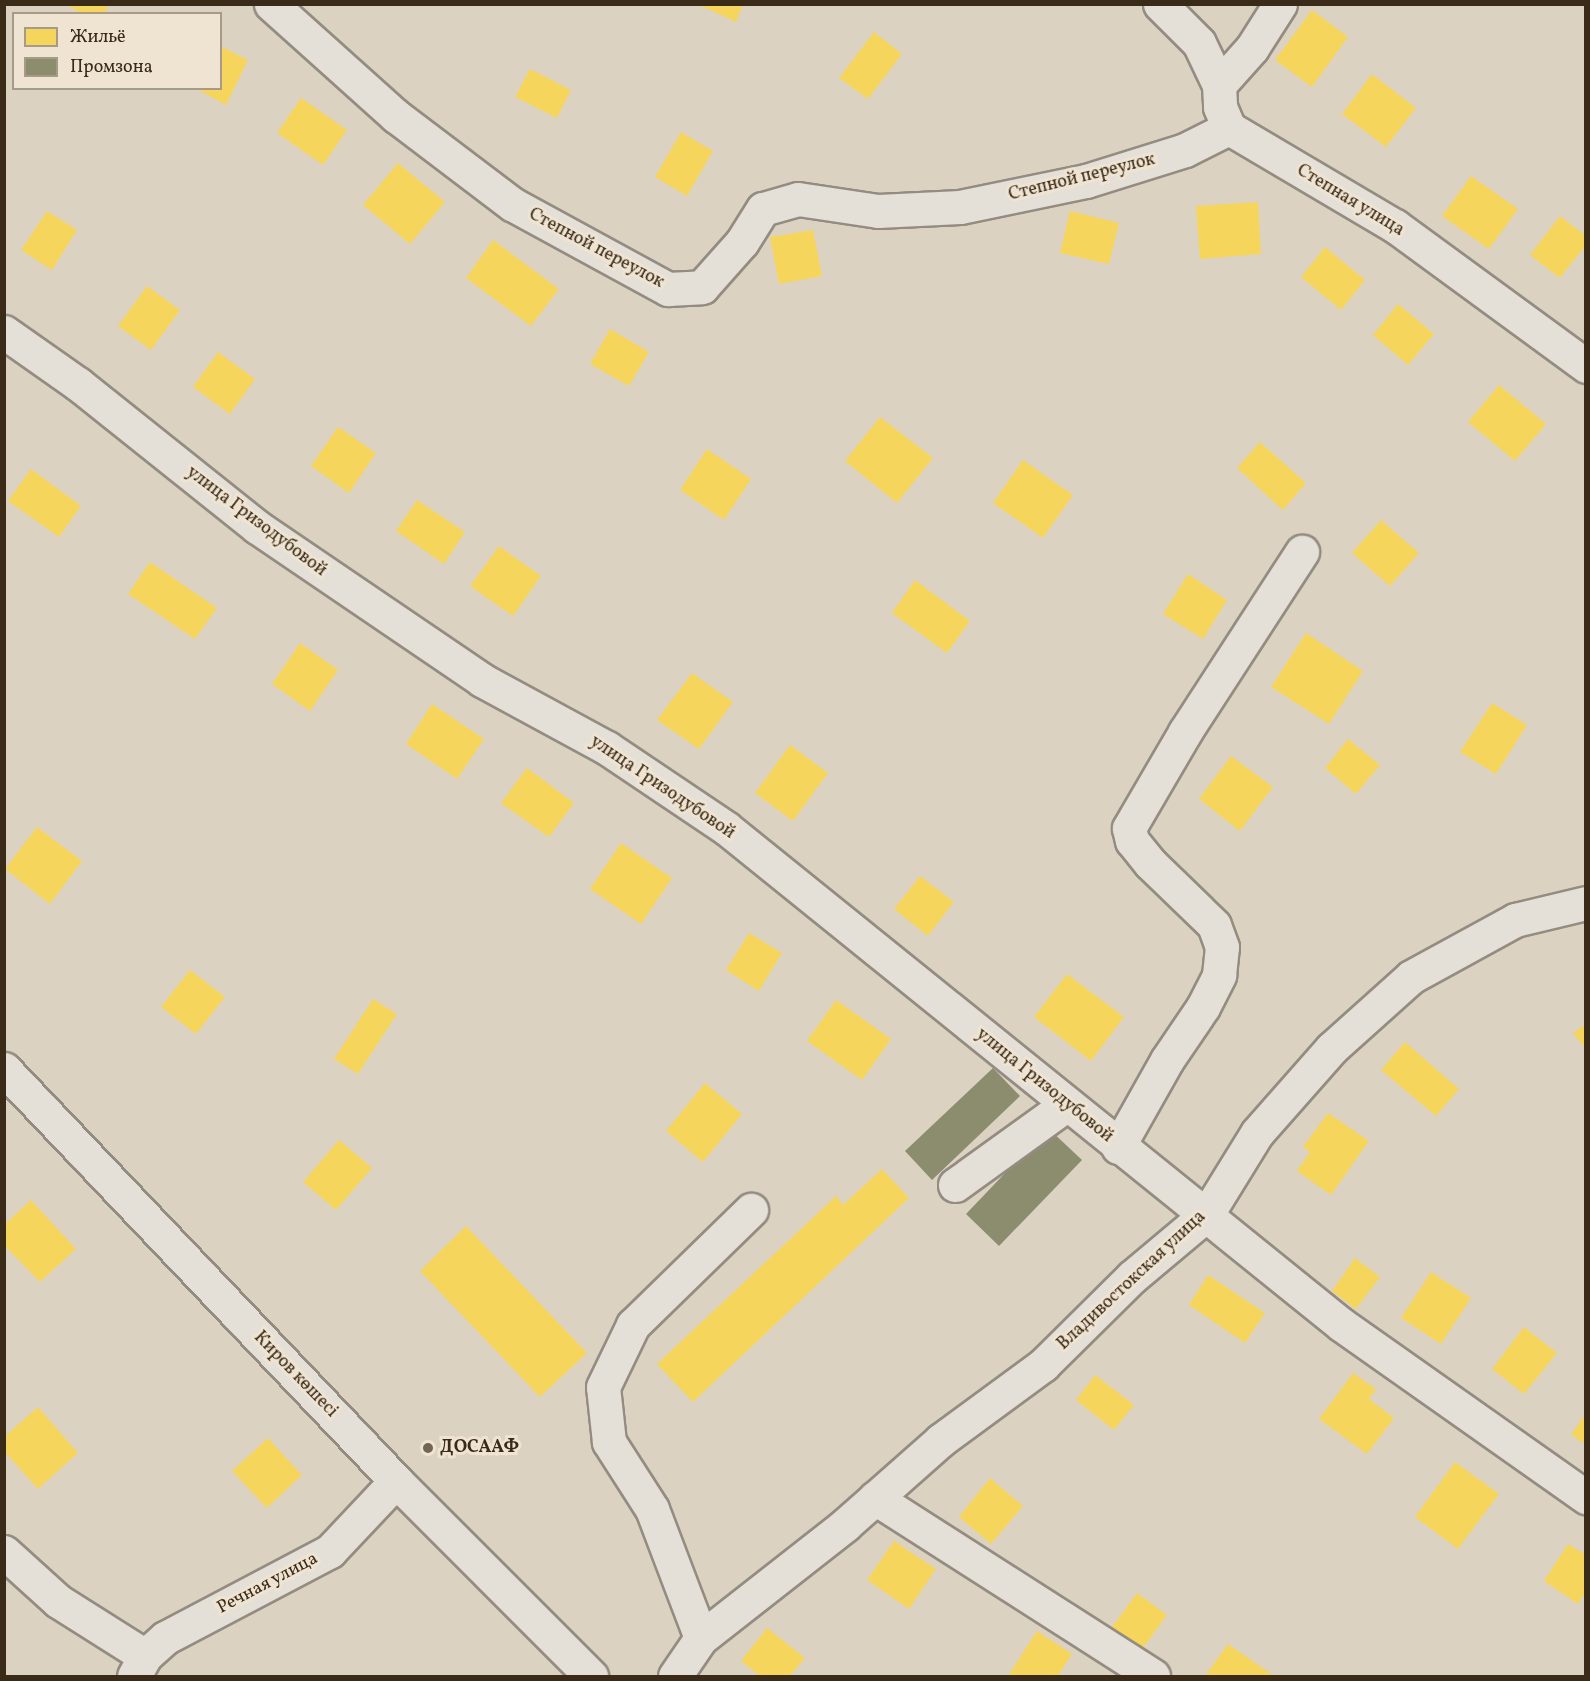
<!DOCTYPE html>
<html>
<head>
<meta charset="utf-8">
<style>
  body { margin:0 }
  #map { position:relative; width:1590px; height:1681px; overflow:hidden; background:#dcd2c2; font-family:Vollkorn,serif }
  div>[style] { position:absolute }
  .homes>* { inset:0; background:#f6d55c }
  .industry>* { inset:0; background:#8c8c6e }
  .roads { filter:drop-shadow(2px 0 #948c81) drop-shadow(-2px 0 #948c81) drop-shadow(0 2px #948c81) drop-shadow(0 -2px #948c81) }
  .minor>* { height:33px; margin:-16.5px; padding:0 16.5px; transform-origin:16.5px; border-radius:16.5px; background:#e4dfd7 }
  .dots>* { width:16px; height:16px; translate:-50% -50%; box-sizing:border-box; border:3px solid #efe4d1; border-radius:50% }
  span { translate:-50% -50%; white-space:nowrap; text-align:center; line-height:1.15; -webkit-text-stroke:6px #efe4d1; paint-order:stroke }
  .street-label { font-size:18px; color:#3a2a18 }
  .poi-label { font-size:18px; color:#3a2a18; font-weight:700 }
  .left { translate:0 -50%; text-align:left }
  .frame { position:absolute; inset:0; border:6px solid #3a2a18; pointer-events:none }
  .legend { position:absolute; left:12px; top:12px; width:210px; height:78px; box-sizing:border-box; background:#efe4d1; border:2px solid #a79a87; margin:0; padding:8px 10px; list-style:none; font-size:18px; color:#3a2a18 }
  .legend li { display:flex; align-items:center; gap:12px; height:30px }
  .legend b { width:30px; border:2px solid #a79a87 }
</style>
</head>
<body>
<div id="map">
  <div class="homes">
    <i style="clip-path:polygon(65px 4px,109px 4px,104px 14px,83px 14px)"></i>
    <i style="clip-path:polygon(697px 4px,743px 4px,736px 22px)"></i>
    <i style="clip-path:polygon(1312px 10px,1348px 37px,1312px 87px,1275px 60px)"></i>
    <i style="clip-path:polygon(874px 32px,902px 54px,868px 99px,839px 78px)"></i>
    <i style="clip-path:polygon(220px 46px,248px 60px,226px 105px,195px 88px,220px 88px)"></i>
    <i style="clip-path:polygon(530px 69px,571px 90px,557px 118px,515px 97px)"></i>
    <i style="clip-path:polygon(1372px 74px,1416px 108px,1386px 147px,1342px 114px)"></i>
    <i style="clip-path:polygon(301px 98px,347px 130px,323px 165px,277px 133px)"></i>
    <i style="clip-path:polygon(681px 132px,713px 151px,687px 196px,655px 177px)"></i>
    <i style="clip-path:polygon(398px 163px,445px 202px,410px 244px,363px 205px)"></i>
    <i style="clip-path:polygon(1471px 176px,1518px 209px,1489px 249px,1442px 216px)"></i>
    <i style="clip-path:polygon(1258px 202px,1261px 254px,1200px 259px,1196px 206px)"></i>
    <i style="clip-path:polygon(47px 211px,77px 230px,52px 270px,21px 250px)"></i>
    <i style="clip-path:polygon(1070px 211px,1119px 223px,1109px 264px,1060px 253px)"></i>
    <i style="clip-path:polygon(1560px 216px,1586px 236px,1586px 245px,1560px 278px,1530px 255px)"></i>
    <i style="clip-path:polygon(813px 230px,822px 276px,779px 284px,770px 237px)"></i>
    <i style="clip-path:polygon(493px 240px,559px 289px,531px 326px,466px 278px)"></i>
    <i style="clip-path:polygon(1325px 247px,1365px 280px,1341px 310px,1301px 277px)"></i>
    <i style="clip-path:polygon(147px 286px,180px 310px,151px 350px,118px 326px)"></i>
    <i style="clip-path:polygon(1398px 304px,1434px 334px,1408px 365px,1373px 335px)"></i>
    <i style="clip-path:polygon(610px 329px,649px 352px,629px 386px,590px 364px)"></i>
    <i style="clip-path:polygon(218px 352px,255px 379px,230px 414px,193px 387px)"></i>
    <i style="clip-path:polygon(1499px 385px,1546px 424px,1515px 461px,1468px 422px)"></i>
    <i style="clip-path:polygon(880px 417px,933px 458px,897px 503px,845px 461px)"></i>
    <i style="clip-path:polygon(338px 427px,376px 453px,349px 493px,311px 466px)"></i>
    <i style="clip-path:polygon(1260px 442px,1306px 483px,1283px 510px,1237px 468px)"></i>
    <i style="clip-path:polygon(707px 449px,751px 479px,724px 520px,680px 490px)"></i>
    <i style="clip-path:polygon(1023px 460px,1073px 495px,1043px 538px,993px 503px)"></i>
    <i style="clip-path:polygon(31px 469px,81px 506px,59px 537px,8px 501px)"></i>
    <i style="clip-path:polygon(417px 500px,465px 532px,444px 564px,396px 531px)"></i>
    <i style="clip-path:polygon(1381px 520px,1419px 553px,1390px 586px,1352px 553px)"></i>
    <i style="clip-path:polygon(499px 546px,541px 576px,513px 616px,470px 586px)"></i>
    <i style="clip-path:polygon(150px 562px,217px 608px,195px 639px,128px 594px)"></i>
    <i style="clip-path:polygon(1188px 574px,1227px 600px,1203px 639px,1163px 614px)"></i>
    <i style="clip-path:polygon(915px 580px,970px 621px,947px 653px,892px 613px)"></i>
    <i style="clip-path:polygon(1306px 633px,1363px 671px,1329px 724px,1271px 687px)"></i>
    <i style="clip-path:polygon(300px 643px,338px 670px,310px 711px,272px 684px)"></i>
    <i style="clip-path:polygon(692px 673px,733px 702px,699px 749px,657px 720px)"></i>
    <i style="clip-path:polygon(1492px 703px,1527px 725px,1496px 774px,1460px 752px)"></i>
    <i style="clip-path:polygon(432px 704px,484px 739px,457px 779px,406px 744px)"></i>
    <i style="clip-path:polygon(1348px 739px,1380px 765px,1356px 794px,1325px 768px)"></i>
    <i style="clip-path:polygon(790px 745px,828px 773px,793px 821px,755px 793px)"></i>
    <i style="clip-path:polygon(1231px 756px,1273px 787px,1240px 831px,1199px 799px)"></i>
    <i style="clip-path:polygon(527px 768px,574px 803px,549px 837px,501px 803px)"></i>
    <i style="clip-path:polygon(37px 827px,82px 861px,50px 904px,5px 869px)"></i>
    <i style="clip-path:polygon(621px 843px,672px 878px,641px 924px,590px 889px)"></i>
    <i style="clip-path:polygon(920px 876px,954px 902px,928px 936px,894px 909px)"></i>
    <i style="clip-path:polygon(749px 933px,782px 953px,759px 991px,726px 970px)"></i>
    <i style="clip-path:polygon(190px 970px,225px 997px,196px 1034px,161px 1007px)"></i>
    <i style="clip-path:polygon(1067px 974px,1124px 1017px,1091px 1061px,1034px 1017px)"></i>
    <i style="clip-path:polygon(373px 999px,397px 1014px,358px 1074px,334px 1059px)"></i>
    <i style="clip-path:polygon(836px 1000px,891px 1039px,862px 1080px,807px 1041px)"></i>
    <i style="clip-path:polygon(1586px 1024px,1586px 1049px,1573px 1033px)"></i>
    <i style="clip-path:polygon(1405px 1042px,1459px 1089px,1436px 1116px,1381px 1070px)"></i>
    <i style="clip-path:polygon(705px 1083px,742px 1114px,703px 1162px,666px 1131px)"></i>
    <i style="clip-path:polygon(1328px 1113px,1369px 1141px,1331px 1195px,1297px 1171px,1310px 1152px,1303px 1147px)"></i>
    <i style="clip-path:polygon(339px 1140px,372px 1168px,336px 1210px,303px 1182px)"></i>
    <i style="clip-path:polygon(882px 1169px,909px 1198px,693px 1402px,657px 1364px,836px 1196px,843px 1205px)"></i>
    <i style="clip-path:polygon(31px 1200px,76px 1249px,40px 1282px,4px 1245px,4px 1225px)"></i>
    <i style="clip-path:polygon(466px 1226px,587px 1353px,540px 1397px,420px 1271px)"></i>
    <i style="clip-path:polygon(1355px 1258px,1380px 1277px,1356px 1309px,1332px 1291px)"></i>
    <i style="clip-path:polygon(1431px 1272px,1471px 1298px,1441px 1344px,1401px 1318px)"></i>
    <i style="clip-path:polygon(1208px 1275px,1265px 1313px,1245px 1343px,1189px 1305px)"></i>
    <i style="clip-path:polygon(1524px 1327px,1557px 1353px,1524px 1394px,1492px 1369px)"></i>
    <i style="clip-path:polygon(1353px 1373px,1376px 1389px,1369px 1399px,1394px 1418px,1367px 1454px,1319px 1419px)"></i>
    <i style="clip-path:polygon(1095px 1375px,1134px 1405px,1114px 1430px,1076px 1400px)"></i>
    <i style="clip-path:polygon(38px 1407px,78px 1453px,38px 1489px,4px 1451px,4px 1437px)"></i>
    <i style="clip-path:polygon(1586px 1413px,1586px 1444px,1571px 1435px)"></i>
    <i style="clip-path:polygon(268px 1438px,302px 1475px,267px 1508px,232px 1471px)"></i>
    <i style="clip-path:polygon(1455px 1462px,1499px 1494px,1458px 1549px,1415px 1517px)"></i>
    <i style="clip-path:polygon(990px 1478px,1023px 1506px,991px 1544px,959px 1517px)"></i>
    <i style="clip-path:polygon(894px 1541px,936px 1569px,909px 1609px,867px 1580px)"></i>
    <i style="clip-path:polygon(1568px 1544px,1586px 1555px,1586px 1591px,1578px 1604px,1544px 1581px)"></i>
    <i style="clip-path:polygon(1137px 1593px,1167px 1615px,1140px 1652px,1110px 1630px)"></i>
    <i style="clip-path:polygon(767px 1628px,805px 1658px,790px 1676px,760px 1676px,741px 1661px)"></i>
    <i style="clip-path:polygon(1037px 1631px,1072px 1654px,1058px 1676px,1008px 1676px)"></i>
    <i style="clip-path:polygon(1228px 1644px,1274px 1676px,1205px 1676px)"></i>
  </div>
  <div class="industry">
    <i style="clip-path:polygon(993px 1068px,1020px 1096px,932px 1180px,905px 1151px)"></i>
    <i style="clip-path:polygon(1048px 1128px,1082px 1160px,999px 1246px,966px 1214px)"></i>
  </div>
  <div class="roads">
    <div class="minor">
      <i style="left:271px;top:4px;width:168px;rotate:41.9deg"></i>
      <i style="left:396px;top:116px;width:146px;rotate:37.2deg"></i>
      <i style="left:512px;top:204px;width:178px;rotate:28.6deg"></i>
      <i style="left:668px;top:289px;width:34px;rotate:-3deg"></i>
      <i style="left:702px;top:287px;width:60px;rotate:-48.4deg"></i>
      <i style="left:742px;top:242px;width:39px;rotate:-58deg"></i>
      <i style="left:763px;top:209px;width:36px;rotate:-16deg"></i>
      <i style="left:798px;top:199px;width:81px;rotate:8.5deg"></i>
      <i style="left:878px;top:211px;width:82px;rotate:-2.8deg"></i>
      <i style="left:960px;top:207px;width:129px;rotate:-11.7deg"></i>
      <i style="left:1086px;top:181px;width:104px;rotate:-17.4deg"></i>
      <i style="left:1185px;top:150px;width:49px;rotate:-26.6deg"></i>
      <i style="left:1160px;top:4px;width:55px;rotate:45deg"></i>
      <i style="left:1199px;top:43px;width:47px;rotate:64.5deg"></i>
      <i style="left:1219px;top:85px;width:22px;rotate:87deg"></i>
      <i style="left:1220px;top:107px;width:23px;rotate:67deg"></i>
      <i style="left:1229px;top:128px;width:193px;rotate:30.6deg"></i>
      <i style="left:1395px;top:226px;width:237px;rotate:36.2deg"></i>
      <i style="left:1219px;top:85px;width:50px;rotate:-48.3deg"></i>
      <i style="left:1252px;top:48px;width:52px;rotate:-57.5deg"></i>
      <i style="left:4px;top:332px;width:90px;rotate:35.1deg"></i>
      <i style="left:78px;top:384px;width:229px;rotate:38.6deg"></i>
      <i style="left:257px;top:527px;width:272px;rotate:34.2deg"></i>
      <i style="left:482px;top:680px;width:142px;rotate:28.5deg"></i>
      <i style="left:607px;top:748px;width:143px;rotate:33.9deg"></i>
      <i style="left:726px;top:828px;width:791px;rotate:38.9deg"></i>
      <i style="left:1342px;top:1325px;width:299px;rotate:35.2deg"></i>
      <i style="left:4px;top:1069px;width:569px;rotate:46.42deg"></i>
      <i style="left:396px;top:1481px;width:276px;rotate:45deg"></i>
      <i style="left:1118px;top:1147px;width:100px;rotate:-60.6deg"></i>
      <i style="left:1167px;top:1060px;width:64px;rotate:-55.8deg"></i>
      <i style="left:1203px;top:1007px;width:36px;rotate:-63deg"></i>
      <i style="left:1219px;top:975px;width:28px;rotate:-84deg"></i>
      <i style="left:1222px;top:947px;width:23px;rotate:-110deg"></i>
      <i style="left:1214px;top:925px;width:89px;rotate:-135.9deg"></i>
      <i style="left:1150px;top:863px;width:28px;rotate:-129deg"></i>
      <i style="left:1132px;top:841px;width:13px;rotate:-103deg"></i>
      <i style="left:1129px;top:828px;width:111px;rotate:-59.7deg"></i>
      <i style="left:1185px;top:732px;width:215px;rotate:-57deg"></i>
      <i style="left:955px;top:1185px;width:137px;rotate:-35.8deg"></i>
      <i style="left:875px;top:1498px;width:330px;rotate:32.6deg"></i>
      <i style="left:4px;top:1552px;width:73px;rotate:42.2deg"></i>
      <i style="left:58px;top:1601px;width:103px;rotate:32.3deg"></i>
      <i style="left:701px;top:1638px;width:138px;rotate:-110.8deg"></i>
      <i style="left:652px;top:1509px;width:80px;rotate:-122.7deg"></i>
      <i style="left:609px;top:1442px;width:55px;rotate:-96.2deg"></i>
      <i style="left:603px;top:1387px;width:69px;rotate:-64.2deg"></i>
      <i style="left:633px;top:1325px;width:165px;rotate:-44.3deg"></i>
      <i style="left:134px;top:1676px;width:23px;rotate:-61deg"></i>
      <i style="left:145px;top:1656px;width:27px;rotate:-42deg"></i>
      <i style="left:165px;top:1638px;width:187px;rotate:-27.8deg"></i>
      <i style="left:330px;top:1551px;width:96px;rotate:-46.7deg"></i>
      <i style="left:675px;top:1676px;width:46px;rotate:-55.6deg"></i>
      <i style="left:701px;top:1638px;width:183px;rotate:-38.1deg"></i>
      <i style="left:845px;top:1525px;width:128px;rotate:-41.5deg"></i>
      <i style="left:941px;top:1440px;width:127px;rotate:-36.3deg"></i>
      <i style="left:1043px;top:1365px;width:125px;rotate:-44.7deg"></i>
      <i style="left:1132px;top:1277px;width:98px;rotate:-40deg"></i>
      <i style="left:1207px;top:1214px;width:95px;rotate:-58.3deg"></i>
      <i style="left:1257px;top:1133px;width:113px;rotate:-48.6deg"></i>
      <i style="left:1332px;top:1048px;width:106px;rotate:-41.9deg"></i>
      <i style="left:1411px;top:977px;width:119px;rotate:-28.7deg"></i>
      <i style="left:1515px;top:920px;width:73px;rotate:-13.5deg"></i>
    </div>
  </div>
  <div class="dots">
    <i style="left:428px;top:1448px;background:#736554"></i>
  </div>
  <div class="street-label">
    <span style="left:1082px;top:178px;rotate:-14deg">Степной переулок</span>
    <span style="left:1350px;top:201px;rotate:31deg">Степная улица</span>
    <span style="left:596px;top:249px;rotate:28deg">Степной переулок</span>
    <span style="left:256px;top:522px;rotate:37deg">улица Гризодубовой</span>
    <span style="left:662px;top:788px;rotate:34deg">улица Гризодубовой</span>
    <span style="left:1044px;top:1086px;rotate:39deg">улица Гризодубовой</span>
    <span style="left:1132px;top:1281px;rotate:-43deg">Владивостокская улица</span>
    <span style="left:295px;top:1375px;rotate:46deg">Киров көшесі</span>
    <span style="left:268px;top:1584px;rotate:-28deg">Речная улица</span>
  </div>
  <div class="poi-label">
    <span class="left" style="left:440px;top:1448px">ДОСААФ</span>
  </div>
  <div class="frame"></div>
  <ul class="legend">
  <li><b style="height:16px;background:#f6d55c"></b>Жильё</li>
  <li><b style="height:16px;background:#8c8c6e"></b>Промзона</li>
  </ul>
</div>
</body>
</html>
